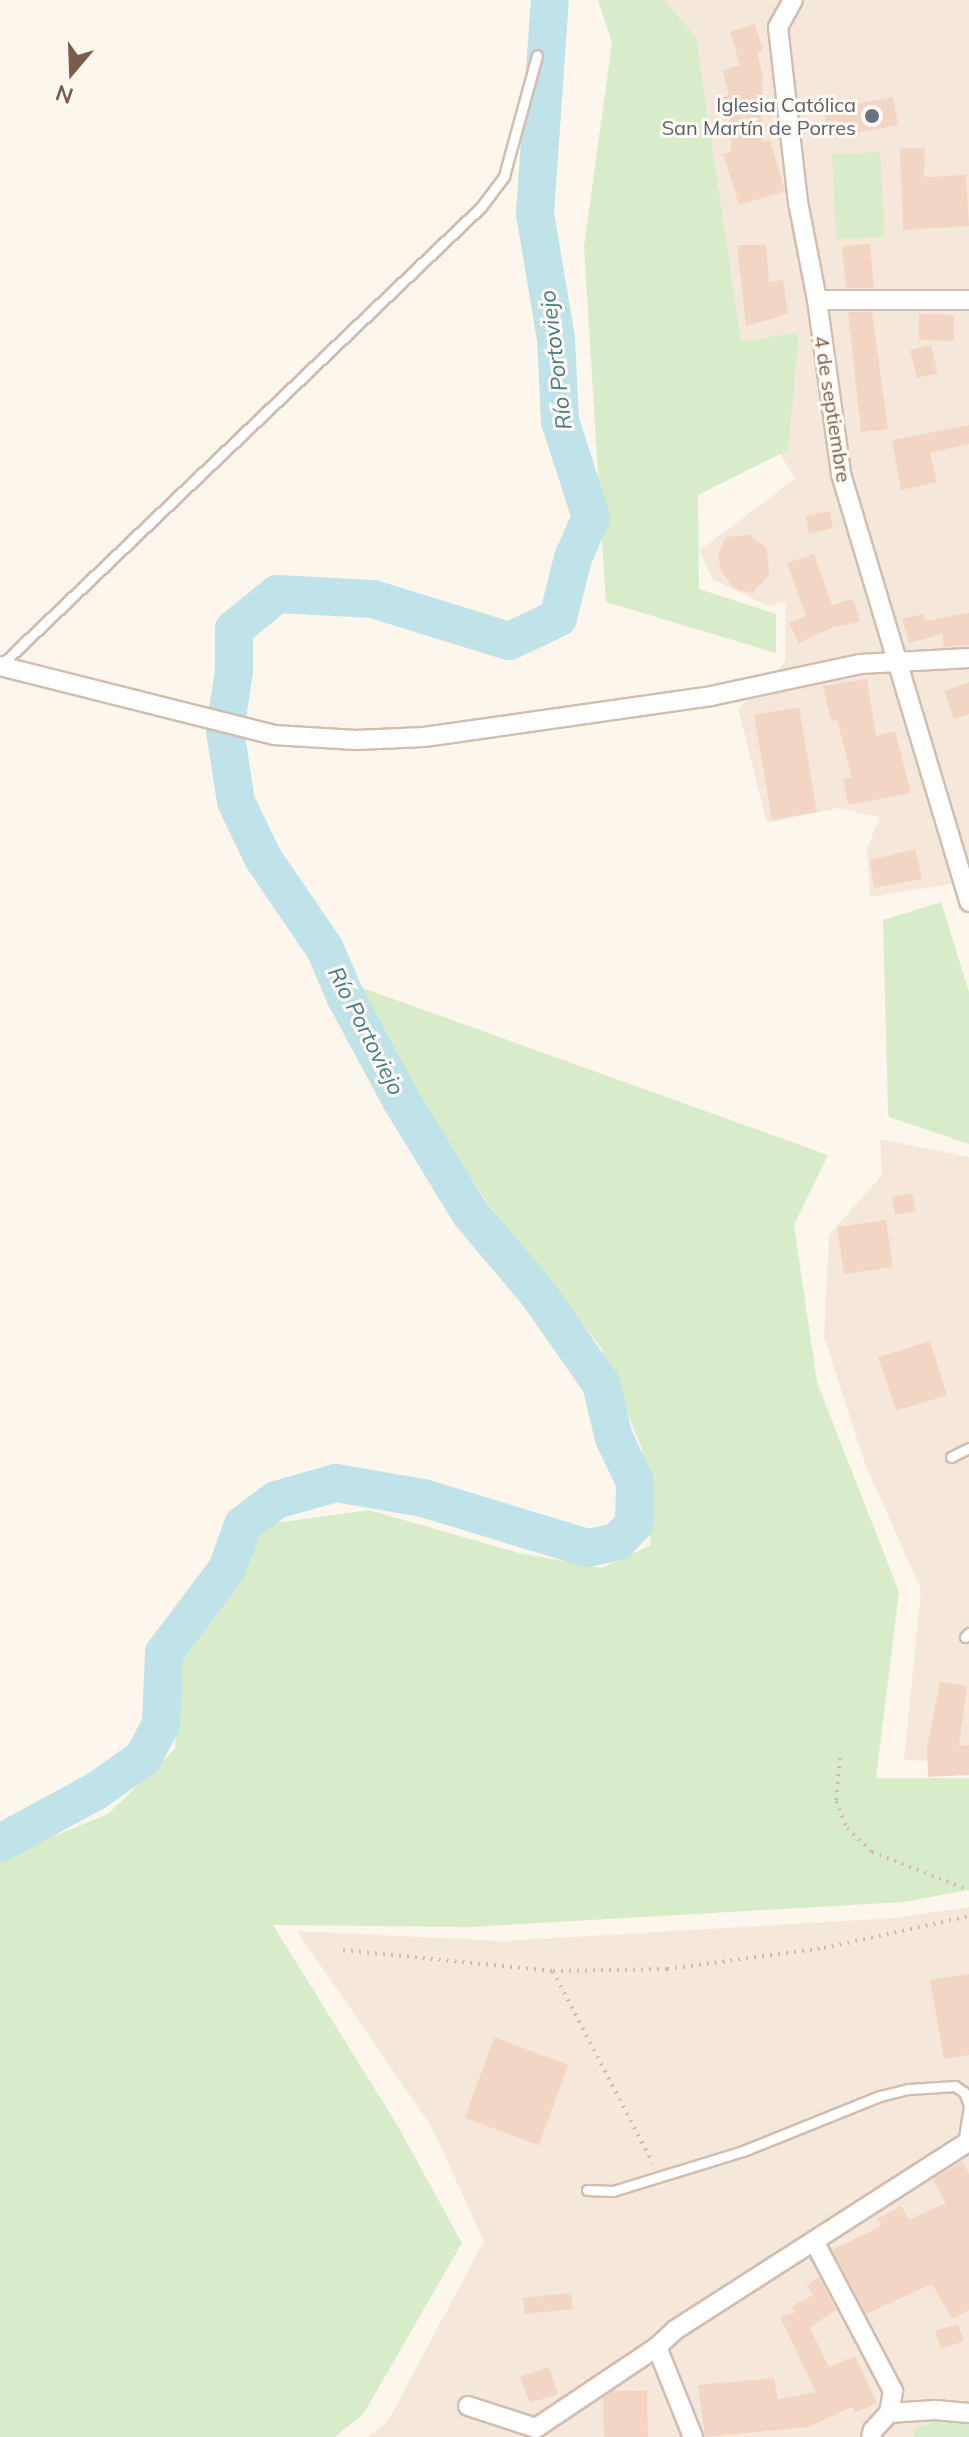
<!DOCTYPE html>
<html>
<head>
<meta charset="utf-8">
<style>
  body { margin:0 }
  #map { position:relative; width:969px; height:2437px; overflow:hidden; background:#fdf6ec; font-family:Mulish,sans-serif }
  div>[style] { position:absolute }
  .residential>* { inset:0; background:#f5e8da }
  .green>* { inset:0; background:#d8ecc9 }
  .river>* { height:38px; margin:-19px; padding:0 19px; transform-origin:19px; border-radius:19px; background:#bfe3e8 }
  .building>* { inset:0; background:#f3d5c3 }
  .path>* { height:4px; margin-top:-2px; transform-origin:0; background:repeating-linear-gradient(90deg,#d9b8a5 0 2px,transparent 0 8px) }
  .roads { filter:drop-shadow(2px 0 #d1beb0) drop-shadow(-2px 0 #d1beb0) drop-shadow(0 2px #d1beb0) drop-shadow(0 -2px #d1beb0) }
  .lane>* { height:9px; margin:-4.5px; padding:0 4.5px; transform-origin:4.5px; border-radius:4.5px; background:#fff }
  .street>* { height:18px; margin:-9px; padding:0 9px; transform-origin:9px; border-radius:9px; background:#fff }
  .dots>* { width:22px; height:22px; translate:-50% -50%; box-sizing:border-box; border:4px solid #fffaf3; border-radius:50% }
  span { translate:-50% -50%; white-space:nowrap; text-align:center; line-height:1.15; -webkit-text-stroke:6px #fffaf3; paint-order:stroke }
  .worship-label { font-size:20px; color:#5b616d }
  .right { translate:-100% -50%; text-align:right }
  .street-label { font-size:20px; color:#7a5c4d }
  .water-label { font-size:22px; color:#437c86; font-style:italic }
  .north { position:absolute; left:32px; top:32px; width:80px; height:80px; -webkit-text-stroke:6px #fffaf3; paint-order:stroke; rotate:199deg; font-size:22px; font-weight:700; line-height:32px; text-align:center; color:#7a5c4d }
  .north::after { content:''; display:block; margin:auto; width:28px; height:36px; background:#7a5c4d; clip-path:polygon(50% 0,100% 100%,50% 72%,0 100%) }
</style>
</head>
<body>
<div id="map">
  <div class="residential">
    <i style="clip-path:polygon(665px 0,969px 0,969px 881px,870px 897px,867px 848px,880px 817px,838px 808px,767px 823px,738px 709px,785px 662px,786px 602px,768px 606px,712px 579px,699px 551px,795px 479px,715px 343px,700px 290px)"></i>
    <i style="clip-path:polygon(880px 1139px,969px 1157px,969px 1763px,904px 1760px,921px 1590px,866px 1466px,824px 1337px,829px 1235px,882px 1175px)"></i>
    <i style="clip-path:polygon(969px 1907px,969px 2409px,914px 2429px,914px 2437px,368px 2437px,388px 2421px,484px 2241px,431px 2126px,297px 1931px,504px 1941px,894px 1918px)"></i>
  </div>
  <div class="green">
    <i style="clip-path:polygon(598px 0,664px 0,696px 37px,741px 342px,799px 332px,788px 450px,698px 495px,699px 589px,776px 614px,776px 653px,606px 602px,584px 247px,612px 42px)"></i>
    <i style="clip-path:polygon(880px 152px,885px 237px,836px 239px,832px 154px)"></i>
    <i style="clip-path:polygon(941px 902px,969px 992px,969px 1144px,889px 1117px,888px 1111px,883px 920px)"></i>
    <i style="clip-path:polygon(360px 987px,828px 1155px,794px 1225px,817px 1382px,899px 1592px,876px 1778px,969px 1778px,969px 1890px,903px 1902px,470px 1927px,273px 1925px,399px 2128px,462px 2243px,364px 2413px,335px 2437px,0 2437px,0 1858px,108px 1814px,175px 1749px,179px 1661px,268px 1524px,369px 1510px,519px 1553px,602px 1568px,651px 1545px,642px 1449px,602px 1349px,488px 1204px,420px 1099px)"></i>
    <i style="clip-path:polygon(969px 2409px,969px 2437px,914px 2437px,913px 2429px)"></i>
  </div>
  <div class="river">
    <i style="left:0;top:1843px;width:109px;rotate:-28.4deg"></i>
    <i style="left:96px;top:1791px;width:57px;rotate:-35.1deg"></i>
    <i style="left:143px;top:1758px;width:38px;rotate:-62deg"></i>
    <i style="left:161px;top:1724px;width:71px;rotate:-87.6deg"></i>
    <i style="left:164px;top:1653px;width:105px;rotate:-53.1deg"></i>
    <i style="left:227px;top:1569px;width:47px;rotate:-70deg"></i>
    <i style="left:243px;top:1525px;width:41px;rotate:-37.1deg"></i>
    <i style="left:276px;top:1500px;width:62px;rotate:-15.8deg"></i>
    <i style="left:336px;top:1483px;width:88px;rotate:9.8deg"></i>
    <i style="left:423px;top:1498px;width:172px;rotate:16.9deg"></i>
    <i style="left:588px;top:1548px;width:30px;rotate:-12deg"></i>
    <i style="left:617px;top:1542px;width:25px;rotate:-47deg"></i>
    <i style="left:634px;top:1524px;width:42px;rotate:-88.6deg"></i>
    <i style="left:635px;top:1482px;width:49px;rotate:-115.5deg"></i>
    <i style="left:614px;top:1438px;width:56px;rotate:-103.5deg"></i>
    <i style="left:601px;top:1384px;width:108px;rotate:-124.9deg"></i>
    <i style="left:539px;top:1295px;width:107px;rotate:-130.1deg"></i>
    <i style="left:470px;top:1213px;width:132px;rotate:-121.4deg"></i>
    <i style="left:401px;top:1100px;width:116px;rotate:-118.3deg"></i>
    <i style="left:346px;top:998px;width:53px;rotate:-113.2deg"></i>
    <i style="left:325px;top:949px;width:110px;rotate:-124.3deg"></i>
    <i style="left:263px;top:858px;width:62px;rotate:-115.7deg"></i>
    <i style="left:236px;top:802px;width:73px;rotate:-98.7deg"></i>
    <i style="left:225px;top:730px;width:60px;rotate:-81.3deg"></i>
    <i style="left:234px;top:671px;width:42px;rotate:-90deg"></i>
    <i style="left:234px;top:629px;width:55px;rotate:-39.1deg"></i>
    <i style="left:277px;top:594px;width:96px;rotate:3deg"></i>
    <i style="left:373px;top:599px;width:142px;rotate:17.2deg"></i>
    <i style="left:509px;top:641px;width:54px;rotate:-25.1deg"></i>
    <i style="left:558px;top:618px;width:62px;rotate:-76deg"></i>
    <i style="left:573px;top:558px;width:45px;rotate:-66.3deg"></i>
    <i style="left:591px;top:517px;width:101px;rotate:-107.9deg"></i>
    <i style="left:560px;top:421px;width:82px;rotate:-92.8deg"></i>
    <i style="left:556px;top:339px;width:128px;rotate:-99.5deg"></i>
    <i style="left:535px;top:213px;width:214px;rotate:-86deg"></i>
  </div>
  <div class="building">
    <i style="clip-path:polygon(755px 24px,763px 51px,757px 52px,764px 81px,761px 82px,765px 106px,761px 107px,763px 142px,770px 140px,785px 191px,739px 205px,723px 154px,731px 152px,729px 113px,724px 113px,721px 97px,729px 95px,722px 70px,740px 65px,730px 32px)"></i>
    <i style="clip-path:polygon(893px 97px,898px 125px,851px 134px,849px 124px,826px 126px,825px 110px)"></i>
    <i style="clip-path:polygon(900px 148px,925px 148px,924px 177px,966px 175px,969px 226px,903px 230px)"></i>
    <i style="clip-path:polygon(870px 244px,874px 288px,846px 288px,842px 246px)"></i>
    <i style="clip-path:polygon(737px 245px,766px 245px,769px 282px,783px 280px,788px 314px,746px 326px)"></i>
    <i style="clip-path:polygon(848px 312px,872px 312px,888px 429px,861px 432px)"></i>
    <i style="clip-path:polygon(919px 314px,954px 315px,954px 341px,919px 340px)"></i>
    <i style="clip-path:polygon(931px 345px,938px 373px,917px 378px,910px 350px)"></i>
    <i style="clip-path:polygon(969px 425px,969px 444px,930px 453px,937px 482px,901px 490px,892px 440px)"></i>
    <i style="clip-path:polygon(830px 511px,833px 528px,809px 534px,806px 516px)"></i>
    <i style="clip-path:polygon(749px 535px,767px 548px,769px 576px,752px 593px,733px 588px,721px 570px,718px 556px,726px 537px)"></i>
    <i style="clip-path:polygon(814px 554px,832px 605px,853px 599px,860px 622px,833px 627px,799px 643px,789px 623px,806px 616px,787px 563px)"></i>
    <i style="clip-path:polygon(969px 613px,969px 645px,944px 647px,942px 634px,909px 643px,902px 619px,923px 614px,925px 621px)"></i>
    <i style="clip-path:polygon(867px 679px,876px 736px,895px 731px,911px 793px,848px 805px,843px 779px,852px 778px,837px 720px,831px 721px,823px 686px)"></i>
    <i style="clip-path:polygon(969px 682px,969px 714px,954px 719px,944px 691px)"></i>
    <i style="clip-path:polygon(799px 707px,817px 812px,772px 820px,754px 715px)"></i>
    <i style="clip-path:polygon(915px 849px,922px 879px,874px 888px,870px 860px)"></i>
    <i style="clip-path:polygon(912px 1193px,916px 1211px,895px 1215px,892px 1197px)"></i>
    <i style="clip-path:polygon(886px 1220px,893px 1267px,844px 1274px,837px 1227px)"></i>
    <i style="clip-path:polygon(930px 1341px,947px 1395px,896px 1411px,878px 1357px)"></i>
    <i style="clip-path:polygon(940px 1682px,967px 1686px,959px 1746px,969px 1745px,969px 1775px,928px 1777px,927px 1747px)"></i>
    <i style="clip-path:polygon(969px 1974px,969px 2055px,944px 2059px,930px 1980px)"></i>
    <i style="clip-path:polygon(494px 2037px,568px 2065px,539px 2145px,465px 2118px)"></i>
    <i style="clip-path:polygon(963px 2161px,969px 2174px,969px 2310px,952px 2319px,932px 2284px,866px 2314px,832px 2250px,881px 2226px,877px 2219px,901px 2206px,909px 2220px,945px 2203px,933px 2179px)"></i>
    <i style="clip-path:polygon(819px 2277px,836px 2309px,810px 2328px,829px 2367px,855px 2356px,877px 2403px,855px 2413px,852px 2407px,808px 2427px,705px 2437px,698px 2385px,774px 2378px,778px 2399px,816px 2392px,780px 2317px,795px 2312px,792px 2306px,813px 2295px,807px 2286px)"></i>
    <i style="clip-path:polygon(571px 2293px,573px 2309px,525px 2314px,522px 2298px)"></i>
    <i style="clip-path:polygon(958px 2324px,964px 2341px,941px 2349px,935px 2331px)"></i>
    <i style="clip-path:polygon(549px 2367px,558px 2394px,530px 2403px,520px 2377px)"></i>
    <i style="clip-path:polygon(647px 2390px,648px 2437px,604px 2437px,603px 2398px,613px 2391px)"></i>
  </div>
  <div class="path">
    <i style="left:840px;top:1758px;width:43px;rotate:95.3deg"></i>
    <i style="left:836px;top:1801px;width:29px;rotate:68deg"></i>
    <i style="left:847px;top:1828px;width:35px;rotate:44deg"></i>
    <i style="left:872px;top:1852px;width:104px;rotate:21.4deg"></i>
    <i style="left:343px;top:1950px;width:211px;rotate:5.7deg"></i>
    <i style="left:553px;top:1971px;width:217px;rotate:62.6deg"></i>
    <i style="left:553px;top:1971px;width:114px;rotate:-1deg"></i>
    <i style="left:667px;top:1969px;width:158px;rotate:-7.6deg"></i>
    <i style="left:824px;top:1948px;width:148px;rotate:-12.4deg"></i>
  </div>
  <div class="roads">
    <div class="lane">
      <i style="left:0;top:666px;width:665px;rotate:-43.66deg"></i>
      <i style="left:481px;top:207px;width:39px;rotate:-53deg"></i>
      <i style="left:504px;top:176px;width:125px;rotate:-74.7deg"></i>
      <i style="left:951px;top:1457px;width:20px;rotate:-27deg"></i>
      <i style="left:965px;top:1637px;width:6px;rotate:-45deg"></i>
      <i style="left:963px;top:2144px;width:37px;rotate:-81deg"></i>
      <i style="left:587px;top:2190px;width:26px;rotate:2deg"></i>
      <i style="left:613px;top:2191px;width:136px;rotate:-17.1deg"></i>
      <i style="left:743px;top:2151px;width:148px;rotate:-21.9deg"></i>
      <i style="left:880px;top:2096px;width:30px;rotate:-14deg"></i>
      <i style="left:909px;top:2089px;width:46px;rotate:-3.7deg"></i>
      <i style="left:955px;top:2086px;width:11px;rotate:34deg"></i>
      <i style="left:964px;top:2092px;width:14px;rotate:69deg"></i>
    </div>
    <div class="street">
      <i style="left:793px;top:0;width:31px;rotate:119deg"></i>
      <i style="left:778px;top:27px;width:176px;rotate:83.5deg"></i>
      <i style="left:798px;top:202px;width:100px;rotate:79deg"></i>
      <i style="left:817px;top:300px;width:176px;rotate:82.1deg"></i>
      <i style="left:841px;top:474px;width:447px;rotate:73.3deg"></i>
      <i style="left:817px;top:300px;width:152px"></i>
      <i style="left:0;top:666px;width:283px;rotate:14.1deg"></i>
      <i style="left:274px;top:735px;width:82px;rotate:3.5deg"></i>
      <i style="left:356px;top:740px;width:68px;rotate:-2.5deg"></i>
      <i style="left:424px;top:737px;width:290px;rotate:-8.1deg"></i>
      <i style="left:711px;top:696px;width:152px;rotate:-12.1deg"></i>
      <i style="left:860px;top:664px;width:109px;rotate:-3.2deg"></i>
      <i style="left:814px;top:2241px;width:170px;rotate:62.2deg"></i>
      <i style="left:893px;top:2391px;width:22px;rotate:100deg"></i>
      <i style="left:889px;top:2413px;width:23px;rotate:133deg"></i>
      <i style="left:873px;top:2430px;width:7px;rotate:106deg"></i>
      <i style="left:657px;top:2347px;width:97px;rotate:68.2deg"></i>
      <i style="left:468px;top:2406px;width:71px;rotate:17.9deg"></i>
      <i style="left:536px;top:2428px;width:146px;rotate:-33.8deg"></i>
      <i style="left:657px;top:2347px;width:25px;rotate:-43deg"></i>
      <i style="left:675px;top:2330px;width:350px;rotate:-32.7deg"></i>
      <i style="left:889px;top:2413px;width:46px;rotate:-3.7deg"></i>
      <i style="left:935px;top:2410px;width:34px;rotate:5deg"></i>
    </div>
  </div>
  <div class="dots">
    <i style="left:872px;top:116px;background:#6b7280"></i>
  </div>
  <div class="worship-label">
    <span class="right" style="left:856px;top:116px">Iglesia Católica<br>San Martín de Porres</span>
  </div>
  <div class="street-label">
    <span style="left:833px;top:409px;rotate:81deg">4 de septiembre</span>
  </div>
  <div class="water-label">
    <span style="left:556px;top:360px;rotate:-97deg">Río Portoviejo</span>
    <span style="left:366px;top:1031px;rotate:63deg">Río Portoviejo</span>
  </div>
  <div class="north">N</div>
</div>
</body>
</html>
